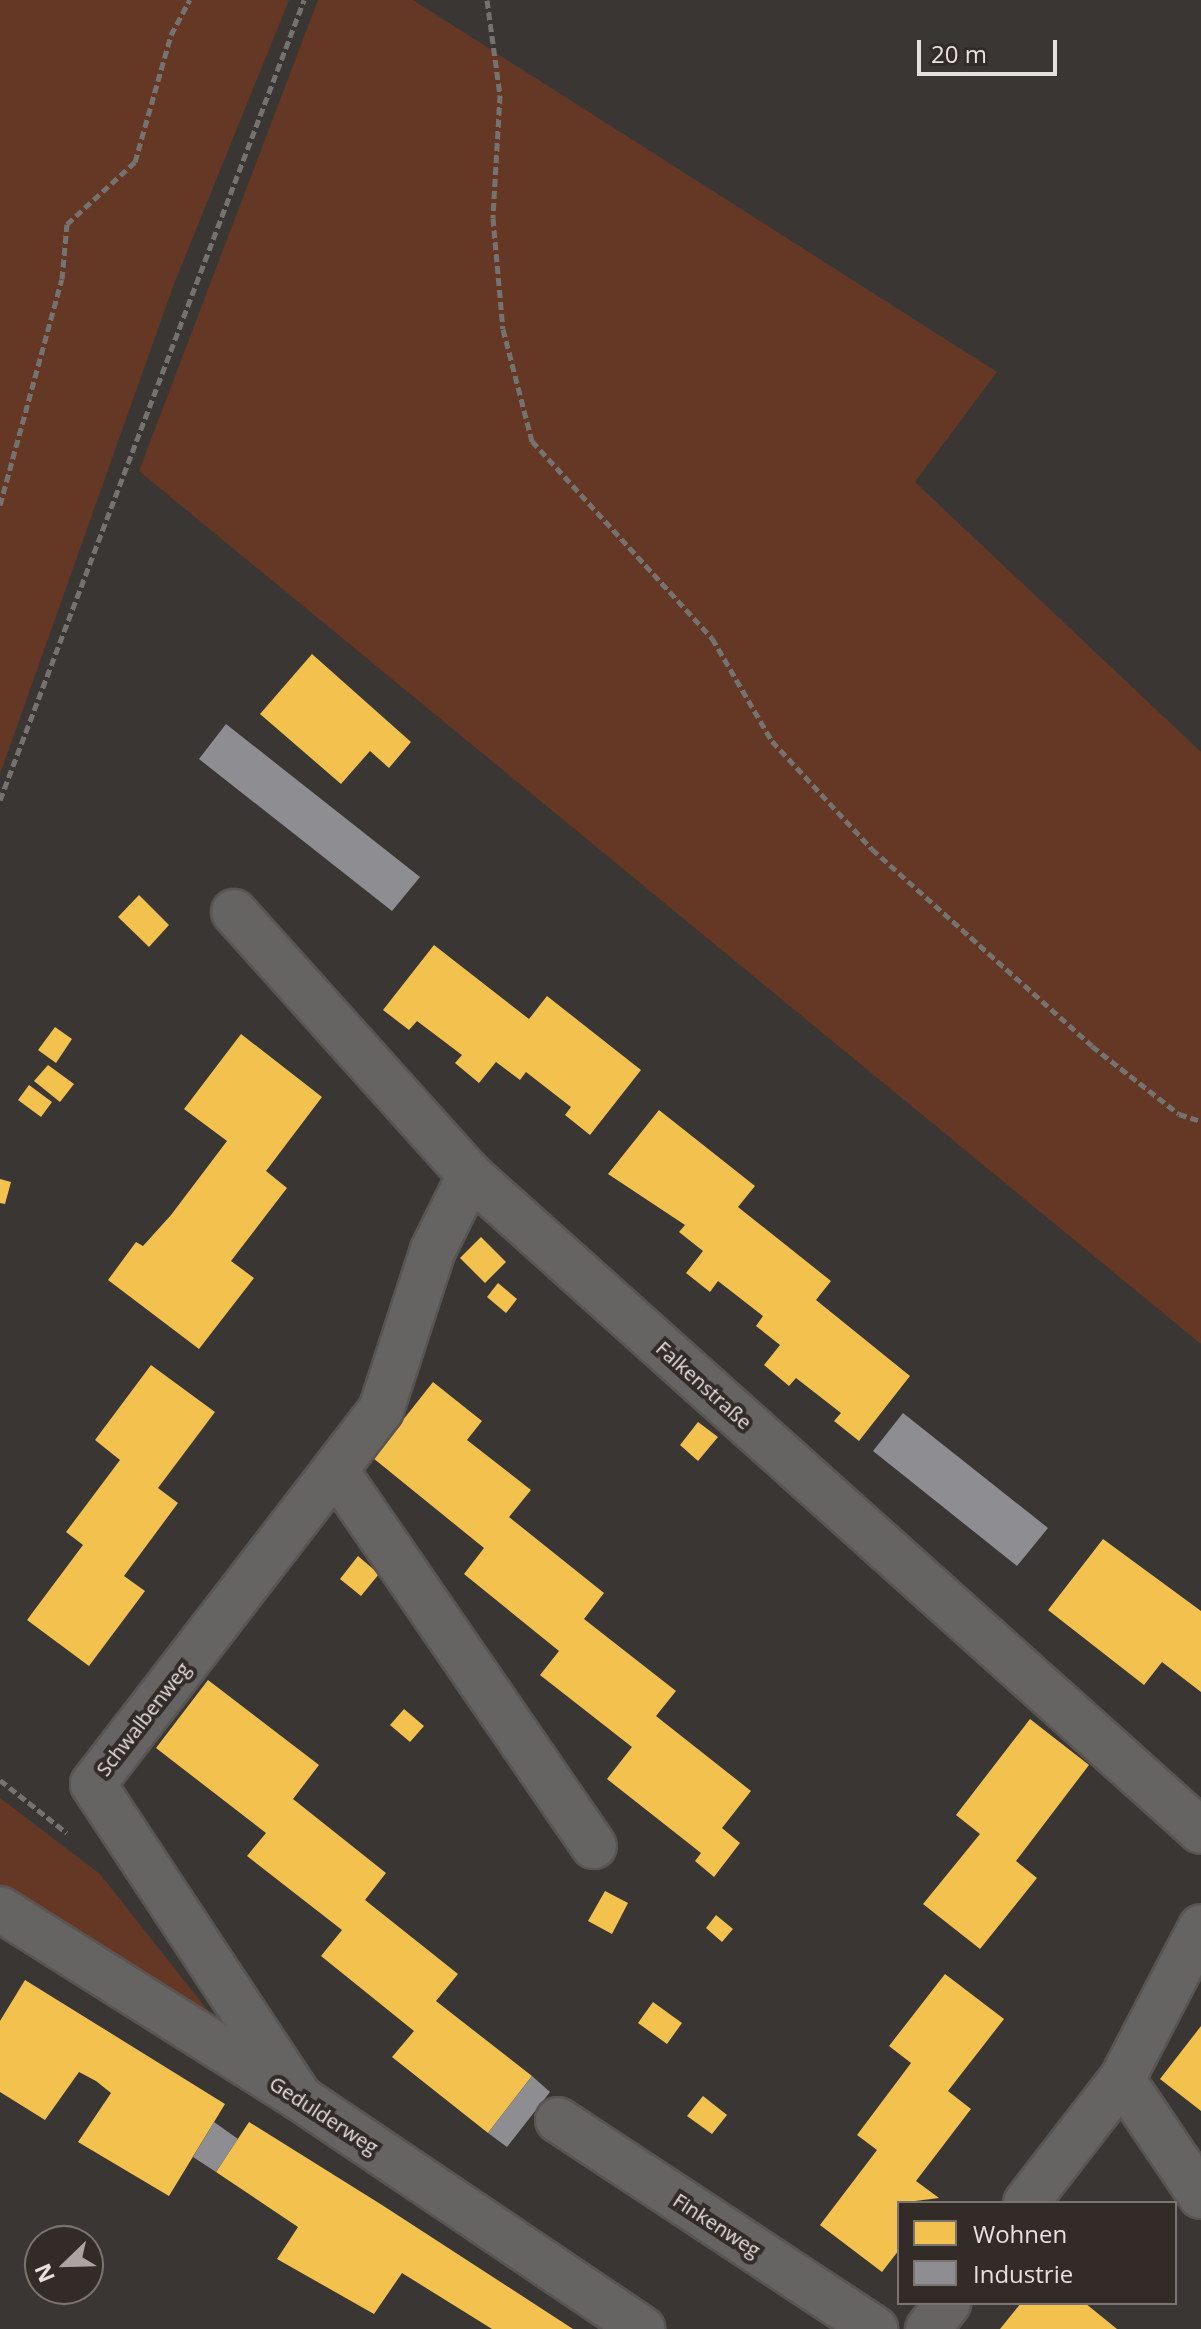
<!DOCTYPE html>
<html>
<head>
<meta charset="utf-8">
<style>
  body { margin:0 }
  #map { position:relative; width:1201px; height:2329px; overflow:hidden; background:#3a3634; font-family:"Open Sans",sans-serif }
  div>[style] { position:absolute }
  .green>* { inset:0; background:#643824 }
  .homes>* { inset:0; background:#f2c14e }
  .industry>* { inset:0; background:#8d8d92 }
  .path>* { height:5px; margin-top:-2.5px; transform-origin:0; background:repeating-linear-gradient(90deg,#757270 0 8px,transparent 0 12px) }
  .roads { filter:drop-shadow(2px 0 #595553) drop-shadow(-2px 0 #595553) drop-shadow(0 2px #595553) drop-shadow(0 -2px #595553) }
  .street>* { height:44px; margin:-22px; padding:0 22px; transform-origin:22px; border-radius:22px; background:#666463 }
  span { translate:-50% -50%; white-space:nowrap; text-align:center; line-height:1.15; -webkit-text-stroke:8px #322b28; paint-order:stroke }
  .street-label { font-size:20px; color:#e6e1df }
  .legend { position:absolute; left:897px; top:2201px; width:280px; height:104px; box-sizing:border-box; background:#322b28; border:2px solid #7a7471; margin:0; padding:10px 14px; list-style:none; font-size:24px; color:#e6e1df }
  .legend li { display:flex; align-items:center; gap:16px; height:40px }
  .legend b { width:40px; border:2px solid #7a7471 }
  .north { position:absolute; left:24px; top:2225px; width:80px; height:80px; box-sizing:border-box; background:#322b28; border:2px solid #7a7471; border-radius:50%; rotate:247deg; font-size:22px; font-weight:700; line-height:32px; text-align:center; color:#e6e1df }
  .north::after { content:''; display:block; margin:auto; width:28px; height:36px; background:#aaa5a3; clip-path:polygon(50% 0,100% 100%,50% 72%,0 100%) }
  .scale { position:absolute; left:917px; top:40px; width:140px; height:36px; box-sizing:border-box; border:4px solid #e6e1df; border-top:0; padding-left:10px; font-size:24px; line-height:28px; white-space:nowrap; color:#e6e1df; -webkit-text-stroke:6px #322b28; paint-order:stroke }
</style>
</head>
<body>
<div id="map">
  <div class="green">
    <i style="clip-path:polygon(0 0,289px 0,174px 284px,0 774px)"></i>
    <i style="clip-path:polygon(318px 0,413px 0,997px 372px,915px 482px,1201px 752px,1201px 1344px,139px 471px)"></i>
    <i style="clip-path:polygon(0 1798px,100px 1874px,239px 2050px,0 1898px)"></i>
  </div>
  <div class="homes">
    <i style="clip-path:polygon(312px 654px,411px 742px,389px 768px,370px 751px,341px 784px,260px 714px)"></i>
    <i style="clip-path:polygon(139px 895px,169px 925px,149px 947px,118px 917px)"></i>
    <i style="clip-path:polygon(434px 945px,529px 1019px,547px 996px,641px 1070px,590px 1135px,565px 1115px,571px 1107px,526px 1072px,520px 1080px,496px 1062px,479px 1083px,455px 1063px,462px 1055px,417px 1021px,409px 1030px,383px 1010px)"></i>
    <i style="clip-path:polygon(55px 1027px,72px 1039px,56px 1063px,38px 1050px)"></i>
    <i style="clip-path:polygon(241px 1034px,322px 1097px,266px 1171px,287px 1188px,231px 1261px,254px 1278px,199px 1349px,108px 1280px,136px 1242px,143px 1246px,171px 1215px,227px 1141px,184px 1109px)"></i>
    <i style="clip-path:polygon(48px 1065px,74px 1084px,60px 1102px,34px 1081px)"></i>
    <i style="clip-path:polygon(29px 1085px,52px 1102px,41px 1117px,18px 1100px)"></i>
    <i style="clip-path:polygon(659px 1110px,755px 1186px,738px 1207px,831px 1281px,816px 1300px,910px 1376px,859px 1441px,834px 1421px,841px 1413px,796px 1378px,789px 1386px,764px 1365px,780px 1345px,756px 1326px,763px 1316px,718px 1281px,710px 1292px,686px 1273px,703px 1251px,679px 1232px,685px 1225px,608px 1174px)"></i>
    <i style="clip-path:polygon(0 1179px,11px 1182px,5px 1204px,0 1203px)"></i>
    <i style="clip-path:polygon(481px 1237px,506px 1262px,485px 1283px,460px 1258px)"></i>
    <i style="clip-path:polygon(498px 1283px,517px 1299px,506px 1313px,487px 1297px)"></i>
    <i style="clip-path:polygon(151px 1365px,215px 1412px,158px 1488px,178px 1503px,124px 1576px,145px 1591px,89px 1666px,27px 1620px,83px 1545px,66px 1532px,120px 1460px,95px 1440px)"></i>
    <i style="clip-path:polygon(433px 1382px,482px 1421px,467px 1440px,531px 1490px,509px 1517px,604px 1593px,584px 1619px,676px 1691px,656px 1716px,751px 1791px,722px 1828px,740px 1843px,714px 1877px,695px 1861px,701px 1853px,607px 1779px,632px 1747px,540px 1675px,559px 1651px,464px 1574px,484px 1548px,373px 1458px)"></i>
    <i style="clip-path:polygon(698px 1422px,718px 1437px,698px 1461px,680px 1445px)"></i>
    <i style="clip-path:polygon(1103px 1539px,1201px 1611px,1201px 1692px,1162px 1662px,1144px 1685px,1048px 1610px)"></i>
    <i style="clip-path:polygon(358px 1556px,379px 1574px,361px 1596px,340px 1579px)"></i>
    <i style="clip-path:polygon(208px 1680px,319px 1765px,293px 1799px,386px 1873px,365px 1900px,458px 1974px,436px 2001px,532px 2076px,488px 2133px,392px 2057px,414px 2031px,321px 1956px,342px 1930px,247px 1856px,266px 1833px,156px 1748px)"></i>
    <i style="clip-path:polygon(404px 1709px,424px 1726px,410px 1742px,390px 1725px)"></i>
    <i style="clip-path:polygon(1030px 1719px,1089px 1765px,1016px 1861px,1037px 1878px,980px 1949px,923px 1904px,980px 1834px,956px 1815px)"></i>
    <i style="clip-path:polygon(605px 1891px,628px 1903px,612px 1934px,588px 1921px)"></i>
    <i style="clip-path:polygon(716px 1915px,733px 1929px,722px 1942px,706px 1928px)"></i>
    <i style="clip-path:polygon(945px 1974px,1004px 2019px,948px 2091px,971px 2109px,916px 2181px,939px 2198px,899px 2203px,899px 2250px,882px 2272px,820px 2225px,877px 2150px,857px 2135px,911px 2063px,889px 2046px)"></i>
    <i style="clip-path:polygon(25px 1980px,225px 2104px,169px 2196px,78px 2142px,111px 2093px,96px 2081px,79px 2072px,45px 2120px,0 2092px,0 2021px)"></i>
    <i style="clip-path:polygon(653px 2002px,682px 2023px,667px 2044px,638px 2023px)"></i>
    <i style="clip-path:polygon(1201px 2026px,1201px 2111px,1160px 2079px)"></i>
    <i style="clip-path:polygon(703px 2096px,727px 2115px,712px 2134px,687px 2116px)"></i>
    <i style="clip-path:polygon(249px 2122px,382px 2205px,573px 2329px,492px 2329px,402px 2273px,374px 2314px,277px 2259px,298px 2227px,216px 2172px)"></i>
    <i style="clip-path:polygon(1021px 2303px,1085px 2303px,1117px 2329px,1000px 2329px)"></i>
  </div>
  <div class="industry">
    <i style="clip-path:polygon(226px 724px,420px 877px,392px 911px,199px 759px)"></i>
    <i style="clip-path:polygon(903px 1413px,1048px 1528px,1017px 1566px,873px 1451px)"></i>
    <i style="clip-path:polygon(532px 2076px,550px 2092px,507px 2147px,488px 2133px)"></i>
    <i style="clip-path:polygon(214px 2122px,238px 2139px,216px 2172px,193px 2157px)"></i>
  </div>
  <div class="path">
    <i style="left:487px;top:0;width:96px;rotate:82.2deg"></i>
    <i style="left:500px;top:95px;width:123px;rotate:93.3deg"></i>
    <i style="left:493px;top:218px;width:111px;rotate:84.9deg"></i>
    <i style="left:503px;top:329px;width:116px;rotate:75.5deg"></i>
    <i style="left:532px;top:441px;width:267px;rotate:47.6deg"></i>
    <i style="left:712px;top:638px;width:119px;rotate:59.8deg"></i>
    <i style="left:772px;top:741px;width:147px;rotate:47.2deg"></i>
    <i style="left:872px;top:849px;width:295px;rotate:41.8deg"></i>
    <i style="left:1092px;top:1046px;width:110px;rotate:38deg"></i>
    <i style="left:1179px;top:1114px;width:23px;rotate:18deg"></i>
    <i style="left:0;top:505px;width:234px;rotate:-74.7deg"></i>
    <i style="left:62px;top:279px;width:55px;rotate:-84.8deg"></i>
    <i style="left:67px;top:224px;width:92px;rotate:-42.4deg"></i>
    <i style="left:135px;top:162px;width:132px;rotate:-74.2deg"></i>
    <i style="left:171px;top:35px;width:40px;rotate:-62deg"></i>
    <i style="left:0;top:800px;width:856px;rotate:-69.19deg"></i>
    <i style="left:0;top:1780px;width:85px;rotate:38.3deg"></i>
  </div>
  <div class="roads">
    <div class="street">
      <i style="left:234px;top:912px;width:353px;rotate:48.1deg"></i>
      <i style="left:470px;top:1175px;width:982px;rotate:41.9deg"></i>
      <i style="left:336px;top:1471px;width:455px;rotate:55.5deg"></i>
      <i style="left:0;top:1909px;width:355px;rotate:32.2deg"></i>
      <i style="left:300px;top:2098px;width:413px;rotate:34deg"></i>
      <i style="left:1122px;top:2079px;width:141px;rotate:56deg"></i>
      <i style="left:300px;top:2098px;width:376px;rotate:-123.4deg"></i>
      <i style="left:93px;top:1784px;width:472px;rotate:-52.4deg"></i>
      <i style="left:381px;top:1410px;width:168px;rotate:-72deg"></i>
      <i style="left:433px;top:1250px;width:84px;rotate:-63.7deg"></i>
      <i style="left:558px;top:2120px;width:380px;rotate:33.4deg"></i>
      <i style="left:1026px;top:2203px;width:157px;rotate:-52.3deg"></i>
      <i style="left:1122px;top:2079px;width:171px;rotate:-62.5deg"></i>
      <i style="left:928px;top:2329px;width:33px;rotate:-52deg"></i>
    </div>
  </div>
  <div class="street-label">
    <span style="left:704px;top:1385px;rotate:42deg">Falkenstraße</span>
    <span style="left:143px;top:1719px;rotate:-52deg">Schwalbenweg</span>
    <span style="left:324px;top:2115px;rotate:33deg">Gedulderweg</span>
    <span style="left:717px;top:2225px;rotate:33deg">Finkenweg</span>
  </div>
  <ul class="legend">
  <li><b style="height:22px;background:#f2c14e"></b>Wohnen</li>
  <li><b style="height:22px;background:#8d8d92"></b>Industrie</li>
  </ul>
  <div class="north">N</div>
  <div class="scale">20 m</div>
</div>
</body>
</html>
